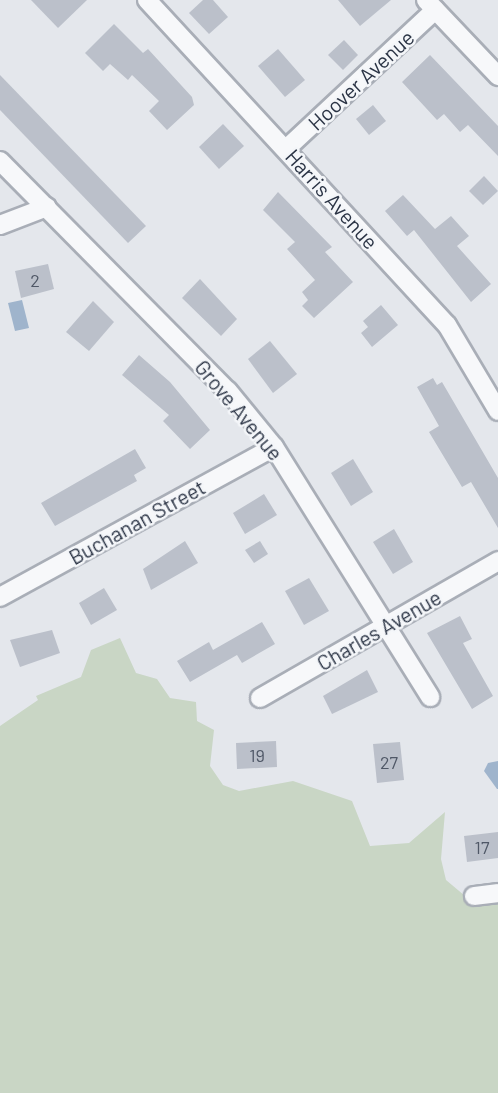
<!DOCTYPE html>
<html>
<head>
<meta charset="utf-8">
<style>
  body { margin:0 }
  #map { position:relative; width:498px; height:1093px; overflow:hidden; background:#e4e7ec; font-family:Barlow,sans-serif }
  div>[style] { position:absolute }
  .green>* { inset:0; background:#c9d6c5 }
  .water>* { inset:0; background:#9fb4cc }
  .building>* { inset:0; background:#bbc0ca }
  .roads { filter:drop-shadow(2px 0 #a9aeb7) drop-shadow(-2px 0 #a9aeb7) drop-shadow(0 2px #a9aeb7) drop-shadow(0 -2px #a9aeb7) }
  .minor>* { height:18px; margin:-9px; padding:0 9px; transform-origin:9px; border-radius:9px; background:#f7f8fa }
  span { translate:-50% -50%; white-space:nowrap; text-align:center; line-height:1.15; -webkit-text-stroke:5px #f4f6f9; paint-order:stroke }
  .number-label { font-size:18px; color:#4f5766 }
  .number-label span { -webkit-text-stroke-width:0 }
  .street-label { font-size:21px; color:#2b3445 }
</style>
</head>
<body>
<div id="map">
  <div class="green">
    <i style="clip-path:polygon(120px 638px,136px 673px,157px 679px,170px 698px,196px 702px,197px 721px,214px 730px,210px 766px,223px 785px,239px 791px,293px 781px,352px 801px,370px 846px,409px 843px,445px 812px,441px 859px,446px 880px,477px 906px,498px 902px,498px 1093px,0 1093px,0 726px,38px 700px,36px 696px,81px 677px,91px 650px)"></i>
  </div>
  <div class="water">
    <i style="clip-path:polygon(22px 300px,29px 328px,15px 331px,8px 303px)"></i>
    <i style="clip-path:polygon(498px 761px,498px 789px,497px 789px,484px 771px,488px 763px)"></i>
  </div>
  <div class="building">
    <i style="clip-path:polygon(31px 0,87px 0,58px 28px)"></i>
    <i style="clip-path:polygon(203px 0,213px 0,228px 17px,209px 34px,189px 13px)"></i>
    <i style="clip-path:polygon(338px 0,391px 0,360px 26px)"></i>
    <i style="clip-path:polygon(114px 24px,143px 53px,148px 49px,192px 97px,194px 105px,167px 130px,149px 111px,159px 101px,132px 75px,128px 80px,110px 64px,103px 71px,85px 53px)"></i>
    <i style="clip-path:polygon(344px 40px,358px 55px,343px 70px,328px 55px)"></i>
    <i style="clip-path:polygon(278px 49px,305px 80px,285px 97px,258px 66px)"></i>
    <i style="clip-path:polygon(430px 55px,498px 126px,498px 156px,468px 125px,460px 132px,444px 114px,437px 120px,402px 82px)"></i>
    <i style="clip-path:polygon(0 75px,146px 226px,128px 243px,0 110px)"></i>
    <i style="clip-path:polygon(373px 105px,386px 121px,369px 135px,356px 119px)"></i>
    <i style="clip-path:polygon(223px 124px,244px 146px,219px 169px,199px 147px)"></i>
    <i style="clip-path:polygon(484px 176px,498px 191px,483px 205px,469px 191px)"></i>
    <i style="clip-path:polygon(278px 192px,332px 247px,325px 252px,353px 282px,314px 318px,302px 306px,308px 300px,302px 292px,315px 280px,287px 249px,295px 242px,263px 210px)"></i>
    <i style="clip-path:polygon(403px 195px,435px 229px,451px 216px,469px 236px,457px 246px,491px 284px,471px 302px,414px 230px,407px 236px,385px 211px)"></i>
    <i style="clip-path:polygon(48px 264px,54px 289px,21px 298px,15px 271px)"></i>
    <i style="clip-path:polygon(200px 279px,237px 319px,221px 336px,182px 298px)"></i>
    <i style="clip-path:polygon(93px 301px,114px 322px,89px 351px,66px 332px)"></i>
    <i style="clip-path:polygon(381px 305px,398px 325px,372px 347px,361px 333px,368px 327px,363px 321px)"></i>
    <i style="clip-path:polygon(270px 341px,297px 374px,273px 393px,248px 359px)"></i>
    <i style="clip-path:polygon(139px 355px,170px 382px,210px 430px,190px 449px,163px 421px,169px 415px,122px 375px)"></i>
    <i style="clip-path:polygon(433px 378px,437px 385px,442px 382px,498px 478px,498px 528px,471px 482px,462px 487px,429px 432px,439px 426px,417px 387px)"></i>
    <i style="clip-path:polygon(135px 449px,146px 468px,134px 475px,137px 481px,55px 526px,41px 503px)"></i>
    <i style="clip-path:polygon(353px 459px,373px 492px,351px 506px,331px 473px)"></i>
    <i style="clip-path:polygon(264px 494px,277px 515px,245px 534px,233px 513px)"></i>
    <i style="clip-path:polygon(394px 529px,413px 562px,393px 574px,373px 542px)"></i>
    <i style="clip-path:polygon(185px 541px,198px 563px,151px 590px,143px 569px)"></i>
    <i style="clip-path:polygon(260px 541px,268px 554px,254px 563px,245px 550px)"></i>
    <i style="clip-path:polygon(309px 578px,329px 611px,304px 625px,285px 591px)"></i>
    <i style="clip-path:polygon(104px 588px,117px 610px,91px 625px,79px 603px)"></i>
    <i style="clip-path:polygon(460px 616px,472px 639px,463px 643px,493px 696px,472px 709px,427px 633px)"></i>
    <i style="clip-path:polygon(262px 622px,275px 644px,242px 663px,237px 655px,190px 682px,177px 661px,209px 642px,213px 650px)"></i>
    <i style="clip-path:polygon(52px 630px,60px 653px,20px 667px,10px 640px)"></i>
    <i style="clip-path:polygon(367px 670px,378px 692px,332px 714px,323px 696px)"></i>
    <i style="clip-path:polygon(276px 741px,277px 767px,237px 769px,236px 743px)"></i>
    <i style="clip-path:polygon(400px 742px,404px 780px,377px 783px,373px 744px)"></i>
    <i style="clip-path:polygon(498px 832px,498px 858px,467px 862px,464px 836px)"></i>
  </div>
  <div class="roads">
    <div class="minor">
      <i style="left:147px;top:0;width:442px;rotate:47.3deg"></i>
      <i style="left:447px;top:325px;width:100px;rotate:59.3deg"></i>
      <i style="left:426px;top:0;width:105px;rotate:46.5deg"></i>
      <i style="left:286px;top:149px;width:204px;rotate:-43deg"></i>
      <i style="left:0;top:161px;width:324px;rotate:45.3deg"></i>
      <i style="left:228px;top:391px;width:72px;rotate:50.6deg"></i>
      <i style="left:274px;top:447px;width:295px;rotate:58deg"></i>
      <i style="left:0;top:225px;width:50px;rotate:-21deg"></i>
      <i style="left:0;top:597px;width:312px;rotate:-28.7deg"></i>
      <i style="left:260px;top:698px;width:275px;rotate:-29.9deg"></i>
      <i style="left:474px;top:896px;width:24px;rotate:-7deg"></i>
    </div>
  </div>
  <div class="number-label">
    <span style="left:35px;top:280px">2</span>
    <span style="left:257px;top:755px">19</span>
    <span style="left:389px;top:762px">27</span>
    <span style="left:482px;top:847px">17</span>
  </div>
  <div class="street-label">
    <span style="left:361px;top:80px;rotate:-43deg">Hoover Avenue</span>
    <span style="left:332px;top:199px;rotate:48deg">Harris Avenue</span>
    <span style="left:239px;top:410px;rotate:50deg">Grove Avenue</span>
    <span style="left:137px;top:522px;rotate:-29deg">Buchanan Street</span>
    <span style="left:379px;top:630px;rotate:-30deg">Charles Avenue</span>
  </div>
</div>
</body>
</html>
